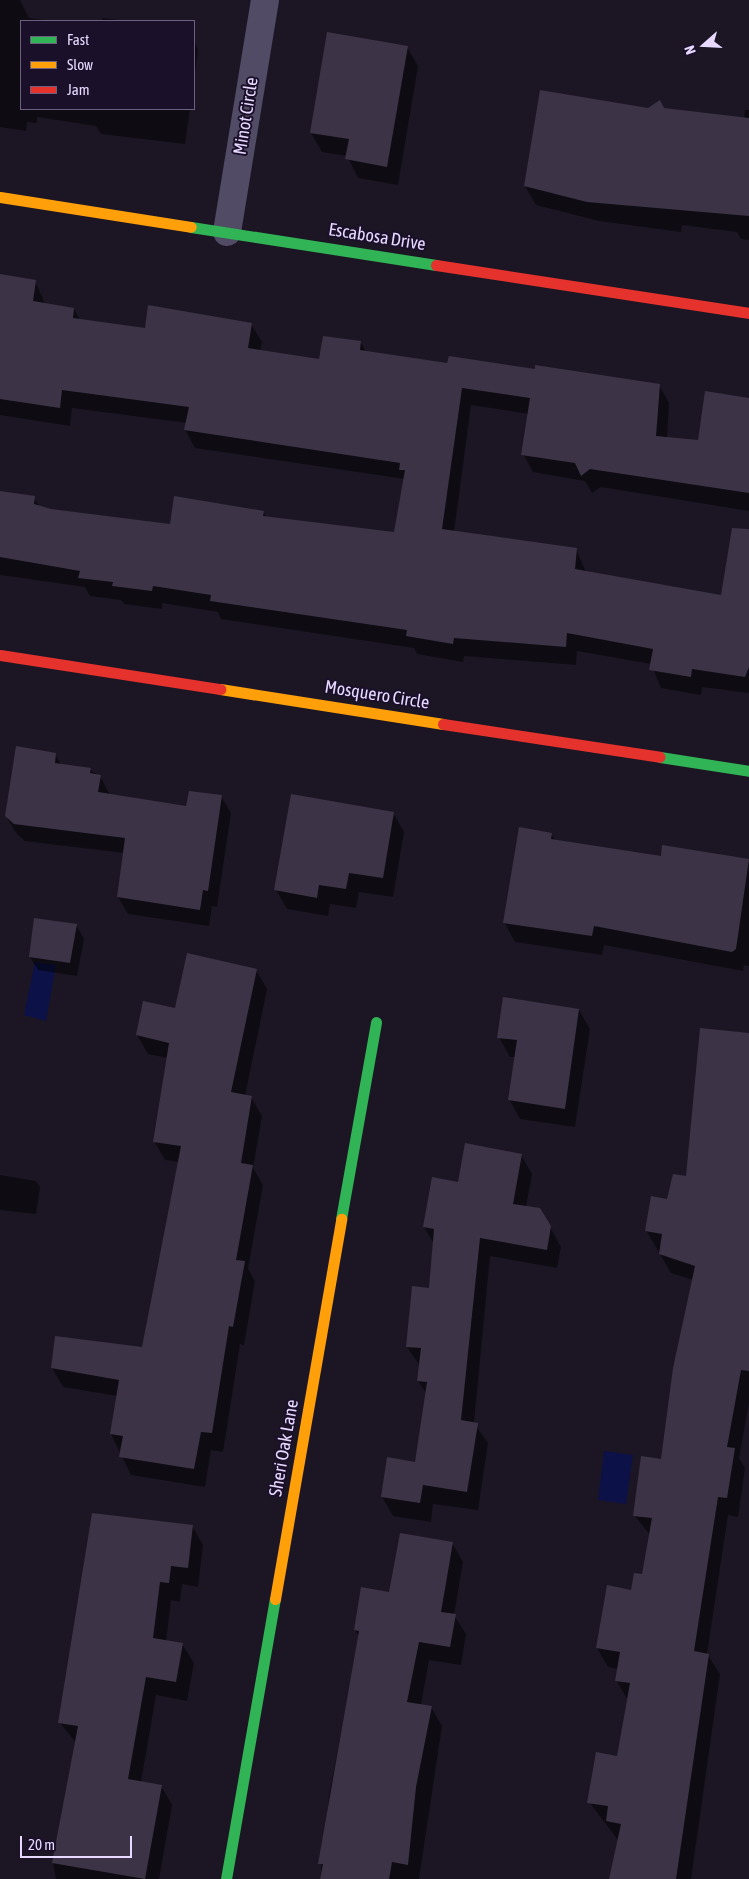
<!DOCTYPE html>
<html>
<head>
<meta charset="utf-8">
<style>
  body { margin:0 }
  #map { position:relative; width:749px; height:1879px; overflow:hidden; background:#1c1624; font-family:"Asap Condensed",sans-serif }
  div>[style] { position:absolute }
  .water>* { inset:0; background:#0c1147 }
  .shadow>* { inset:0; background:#0007 }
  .building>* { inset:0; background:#3c3446 }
  .street>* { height:28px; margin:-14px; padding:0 14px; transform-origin:14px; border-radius:14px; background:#524b65 }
  .fast>* { height:11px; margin:-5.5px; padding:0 5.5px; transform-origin:5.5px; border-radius:5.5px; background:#30b455 }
  .slow>* { height:11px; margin:-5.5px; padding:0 5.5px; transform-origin:5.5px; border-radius:5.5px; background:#ff9f0a }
  .jam>* { height:11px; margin:-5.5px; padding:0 5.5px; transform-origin:5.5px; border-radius:5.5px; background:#e5322d }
  span { translate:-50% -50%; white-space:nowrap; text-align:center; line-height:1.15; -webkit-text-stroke:4px #1b102a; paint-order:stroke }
  .street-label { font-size:18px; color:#e7d9ff }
  .legend { position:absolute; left:20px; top:20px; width:175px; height:90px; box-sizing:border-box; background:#1b102a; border:1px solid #6d607f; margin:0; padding:6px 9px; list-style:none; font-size:15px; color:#e7d9ff }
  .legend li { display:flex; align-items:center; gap:10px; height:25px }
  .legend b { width:25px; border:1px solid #6d607f }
  .north { position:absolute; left:679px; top:20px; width:50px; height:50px; -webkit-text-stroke:4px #1b102a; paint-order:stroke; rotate:251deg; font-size:14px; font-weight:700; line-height:20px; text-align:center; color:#e7d9ff }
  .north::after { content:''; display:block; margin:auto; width:18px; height:22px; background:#e7d9ff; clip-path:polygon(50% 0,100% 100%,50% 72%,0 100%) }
  .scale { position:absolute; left:20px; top:1836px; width:112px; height:22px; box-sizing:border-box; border:2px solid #e7d9ff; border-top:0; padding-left:6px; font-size:15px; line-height:18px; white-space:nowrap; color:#e7d9ff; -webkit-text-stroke:4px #1b102a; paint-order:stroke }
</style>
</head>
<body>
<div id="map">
  <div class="water">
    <i style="clip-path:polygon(35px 962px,56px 965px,46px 1021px,24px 1015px)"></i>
    <i style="clip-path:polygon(604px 1451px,633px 1455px,626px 1504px,598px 1500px)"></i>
  </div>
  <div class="shadow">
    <i style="clip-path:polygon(0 0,20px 0,29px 18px,50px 21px,21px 21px,21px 109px,190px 109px,185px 144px,101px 134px,96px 126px,37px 117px,37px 123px,27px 122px,26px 131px,0 127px)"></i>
    <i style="clip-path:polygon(103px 18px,126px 21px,102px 21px)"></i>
    <i style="clip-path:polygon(194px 41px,198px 49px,194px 82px)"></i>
    <i style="clip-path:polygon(407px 47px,418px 66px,398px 185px,358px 178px,347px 156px,322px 152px,311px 133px)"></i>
    <i style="clip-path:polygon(648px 109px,744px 119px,745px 110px,749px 110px,749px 240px,741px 239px,737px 232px,682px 225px,681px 232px,599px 221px,536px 205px,525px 186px)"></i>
    <i style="clip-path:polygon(0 275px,35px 281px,45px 304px,74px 309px,80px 320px,146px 329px,251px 324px,262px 342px,260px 351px,320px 360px,361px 342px,366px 352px,448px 364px,659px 385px,669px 403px,667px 438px,699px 441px,749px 399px,749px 511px,601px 487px,592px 493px,585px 481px,533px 472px,523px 454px,529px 414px,471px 405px,454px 532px,576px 549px,586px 572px,722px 597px,749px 584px,749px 693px,702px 687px,701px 695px,661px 688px,651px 664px,577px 651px,576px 665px,464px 656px,463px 662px,417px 654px,414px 648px,221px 619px,218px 612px,162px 603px,162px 609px,124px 604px,121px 600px,90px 596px,85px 587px,0 575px,0 493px,34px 498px,40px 507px,50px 510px,171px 526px,263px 512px,266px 517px,395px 533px,405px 479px,195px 448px,185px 430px,187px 423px,72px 408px,70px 426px,0 415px)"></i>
    <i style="clip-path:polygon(55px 754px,62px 766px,90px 770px,100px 776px,110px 795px,187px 807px,221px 796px,231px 813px,217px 907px,212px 906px,209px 926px,128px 914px,118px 897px,124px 853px,25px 841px,16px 833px,6px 816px)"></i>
    <i style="clip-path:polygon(393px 813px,404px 832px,393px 897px,359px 892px,356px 908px,330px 904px,328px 916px,287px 909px,276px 890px)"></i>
    <i style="clip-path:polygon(551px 834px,556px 841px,662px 858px,749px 861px,749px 966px,744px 965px,743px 971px,604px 945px,602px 955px,515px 942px,504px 922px)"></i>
    <i style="clip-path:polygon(76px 925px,84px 939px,77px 976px,38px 970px,30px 957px)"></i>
    <i style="clip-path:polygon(256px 970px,267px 989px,245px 1096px,251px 1097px,262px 1116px,253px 1168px,263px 1185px,248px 1269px,255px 1281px,244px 1345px,240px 1344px,223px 1452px,211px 1450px,205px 1487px,131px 1475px,111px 1434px,117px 1396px,63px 1387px,52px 1368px,143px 1349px,179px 1162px,165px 1160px,154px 1141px,168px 1058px,148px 1054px,137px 1035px)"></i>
    <i style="clip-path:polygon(579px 1010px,590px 1029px,575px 1127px,520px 1119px,509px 1099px,516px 1057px,510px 1057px,499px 1037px)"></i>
    <i style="clip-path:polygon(521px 1155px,532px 1174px,526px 1207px,550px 1227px,561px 1247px,557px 1268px,490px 1256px,474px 1423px,488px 1443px,478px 1510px,433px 1504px,431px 1522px,393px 1516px,382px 1497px,416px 1463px,427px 1395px,418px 1381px,420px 1366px,407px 1347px,430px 1289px,434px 1244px,424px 1227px,459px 1183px)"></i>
    <i style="clip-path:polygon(0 1175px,36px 1181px,40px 1187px,36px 1214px,0 1210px)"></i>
    <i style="clip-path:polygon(749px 1186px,749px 1403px,739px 1458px,745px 1468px,738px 1517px,728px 1515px,707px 1654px,720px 1674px,691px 1879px,611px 1879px,618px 1840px,589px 1802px,618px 1757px,627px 1699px,616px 1680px,618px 1669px,608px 1667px,597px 1648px,643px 1576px,650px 1535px,634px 1515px,663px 1460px,693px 1280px,671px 1273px,646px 1230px,668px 1201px)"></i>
    <i style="clip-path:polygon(192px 1526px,203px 1545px,198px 1587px,182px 1584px,180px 1602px,171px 1600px,166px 1641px,182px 1644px,194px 1663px,187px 1701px,156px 1695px,141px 1782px,161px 1786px,172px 1805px,159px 1879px,56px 1879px,53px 1863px,76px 1743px,60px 1723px)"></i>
    <i style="clip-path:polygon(452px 1543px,463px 1562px,454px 1615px,466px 1634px,461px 1665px,429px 1660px,421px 1705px,431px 1707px,442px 1726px,419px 1879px,320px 1879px,329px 1796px,359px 1637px,355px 1630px)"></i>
  </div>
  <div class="building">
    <i style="clip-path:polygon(327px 32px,408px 46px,387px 167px,345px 159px,349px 139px,310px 133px)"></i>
    <i style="clip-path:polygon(540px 90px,648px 108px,660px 100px,664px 108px,749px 118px,749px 216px,587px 202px,524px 186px)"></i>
    <i style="clip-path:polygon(0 274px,36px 280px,33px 301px,74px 308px,73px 318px,145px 328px,148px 305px,252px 323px,248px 348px,319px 359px,323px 336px,361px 341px,360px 350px,447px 363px,449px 356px,535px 369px,535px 365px,660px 384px,656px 436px,698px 440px,705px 391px,749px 398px,749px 493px,590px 469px,581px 476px,575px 463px,521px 455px,530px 398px,462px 388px,442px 529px,577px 548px,575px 569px,721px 595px,732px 528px,749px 529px,749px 667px,745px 677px,692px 669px,691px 677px,649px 670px,653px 649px,567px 633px,566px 647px,454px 638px,453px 644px,406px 636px,407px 630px,210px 601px,211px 595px,153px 586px,152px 591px,112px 586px,113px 582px,78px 578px,80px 571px,0 557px,0 491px,35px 496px,34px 504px,51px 509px,170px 524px,174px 496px,264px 511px,263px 516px,394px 532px,405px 470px,399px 470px,400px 463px,184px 430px,189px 407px,62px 390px,60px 408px,0 399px)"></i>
    <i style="clip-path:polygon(16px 746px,56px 753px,55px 763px,91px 768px,90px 773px,101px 775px,98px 792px,186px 806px,189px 791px,222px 795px,208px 891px,203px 890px,200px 910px,117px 897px,125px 838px,14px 824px,5px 816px)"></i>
    <i style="clip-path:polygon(291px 794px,394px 812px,383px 878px,349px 873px,346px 889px,319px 885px,317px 898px,274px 890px)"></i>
    <i style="clip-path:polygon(519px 827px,552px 833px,551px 839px,661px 856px,662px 845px,749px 859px,736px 949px,732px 952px,594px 926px,592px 936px,503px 923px)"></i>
    <i style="clip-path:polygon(34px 918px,77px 924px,70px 963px,29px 957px)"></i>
    <i style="clip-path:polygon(187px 953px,257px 969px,231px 1092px,252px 1096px,241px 1163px,253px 1165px,236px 1260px,245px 1261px,233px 1327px,229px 1326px,212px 1433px,201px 1432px,194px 1469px,119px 1457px,123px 1436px,110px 1434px,119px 1380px,51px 1368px,55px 1336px,142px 1347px,181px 1146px,153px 1142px,169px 1043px,136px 1035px,143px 1001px,175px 1008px)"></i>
    <i style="clip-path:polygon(503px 997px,579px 1009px,565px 1109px,508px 1100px,517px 1040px,497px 1038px)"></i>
    <i style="clip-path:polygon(700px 1028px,749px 1033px,749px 1371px,741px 1370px,727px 1447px,735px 1448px,727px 1498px,718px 1497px,694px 1651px,709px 1654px,676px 1879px,609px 1879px,621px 1824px,606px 1821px,608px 1806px,587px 1803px,596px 1752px,617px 1756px,630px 1683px,615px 1681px,620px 1652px,596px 1648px,607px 1585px,631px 1590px,634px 1573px,642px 1574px,652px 1518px,633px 1516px,641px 1456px,661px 1459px,673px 1368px,695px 1266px,659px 1254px,662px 1234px,645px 1231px,651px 1196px,667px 1199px,673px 1174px,686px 1176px)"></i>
    <i style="clip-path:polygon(465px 1143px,522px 1154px,513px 1204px,540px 1208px,551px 1226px,547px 1250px,480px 1238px,461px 1420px,478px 1423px,467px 1492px,423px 1485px,420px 1503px,381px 1497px,387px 1457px,415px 1462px,427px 1382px,417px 1381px,421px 1348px,406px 1347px,412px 1286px,429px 1288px,434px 1229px,423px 1227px,432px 1177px,458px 1182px)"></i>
    <i style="clip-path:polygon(92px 1513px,193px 1525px,188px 1568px,171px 1566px,169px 1583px,160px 1582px,153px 1638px,183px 1643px,176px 1682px,146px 1677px,128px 1779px,162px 1785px,145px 1879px,52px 1863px,78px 1726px,58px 1723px)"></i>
    <i style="clip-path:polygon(400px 1533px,453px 1542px,441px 1612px,456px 1614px,450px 1647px,419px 1642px,407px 1702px,432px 1706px,416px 1787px,408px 1865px,392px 1862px,389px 1879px,320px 1879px,323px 1864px,318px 1864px,359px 1631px,354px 1630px,361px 1587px,389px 1592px)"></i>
  </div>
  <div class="street">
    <i style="left:227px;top:232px;width:235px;rotate:-80.7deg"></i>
  </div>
  <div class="fast">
    <i style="left:191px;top:227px;width:248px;rotate:8.8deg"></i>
    <i style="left:660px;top:757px;width:90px;rotate:8.9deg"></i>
    <i style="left:341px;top:1219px;width:200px;rotate:-79.9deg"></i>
    <i style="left:226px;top:1879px;width:284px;rotate:-80.1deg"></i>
  </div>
  <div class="slow">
    <i style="left:0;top:197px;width:193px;rotate:8.9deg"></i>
    <i style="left:220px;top:689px;width:226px;rotate:8.9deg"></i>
    <i style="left:275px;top:1599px;width:386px;rotate:-80.1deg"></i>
  </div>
  <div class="jam">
    <i style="left:436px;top:265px;width:317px;rotate:8.7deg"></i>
    <i style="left:0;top:655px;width:223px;rotate:8.8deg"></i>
    <i style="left:443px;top:724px;width:219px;rotate:8.6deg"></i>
  </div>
  <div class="street-label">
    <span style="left:246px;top:116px;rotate:-81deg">Minot Circle</span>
    <span style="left:377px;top:237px;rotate:9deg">Escabosa Drive</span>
    <span style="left:377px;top:695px;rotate:9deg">Mosquero Circle</span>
    <span style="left:284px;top:1448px;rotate:-80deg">Sheri Oak Lane</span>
  </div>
  <ul class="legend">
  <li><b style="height:6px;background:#30b455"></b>Fast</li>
  <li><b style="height:6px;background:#ff9f0a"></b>Slow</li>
  <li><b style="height:6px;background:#e5322d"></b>Jam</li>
  </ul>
  <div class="north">N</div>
  <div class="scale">20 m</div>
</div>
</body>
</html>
